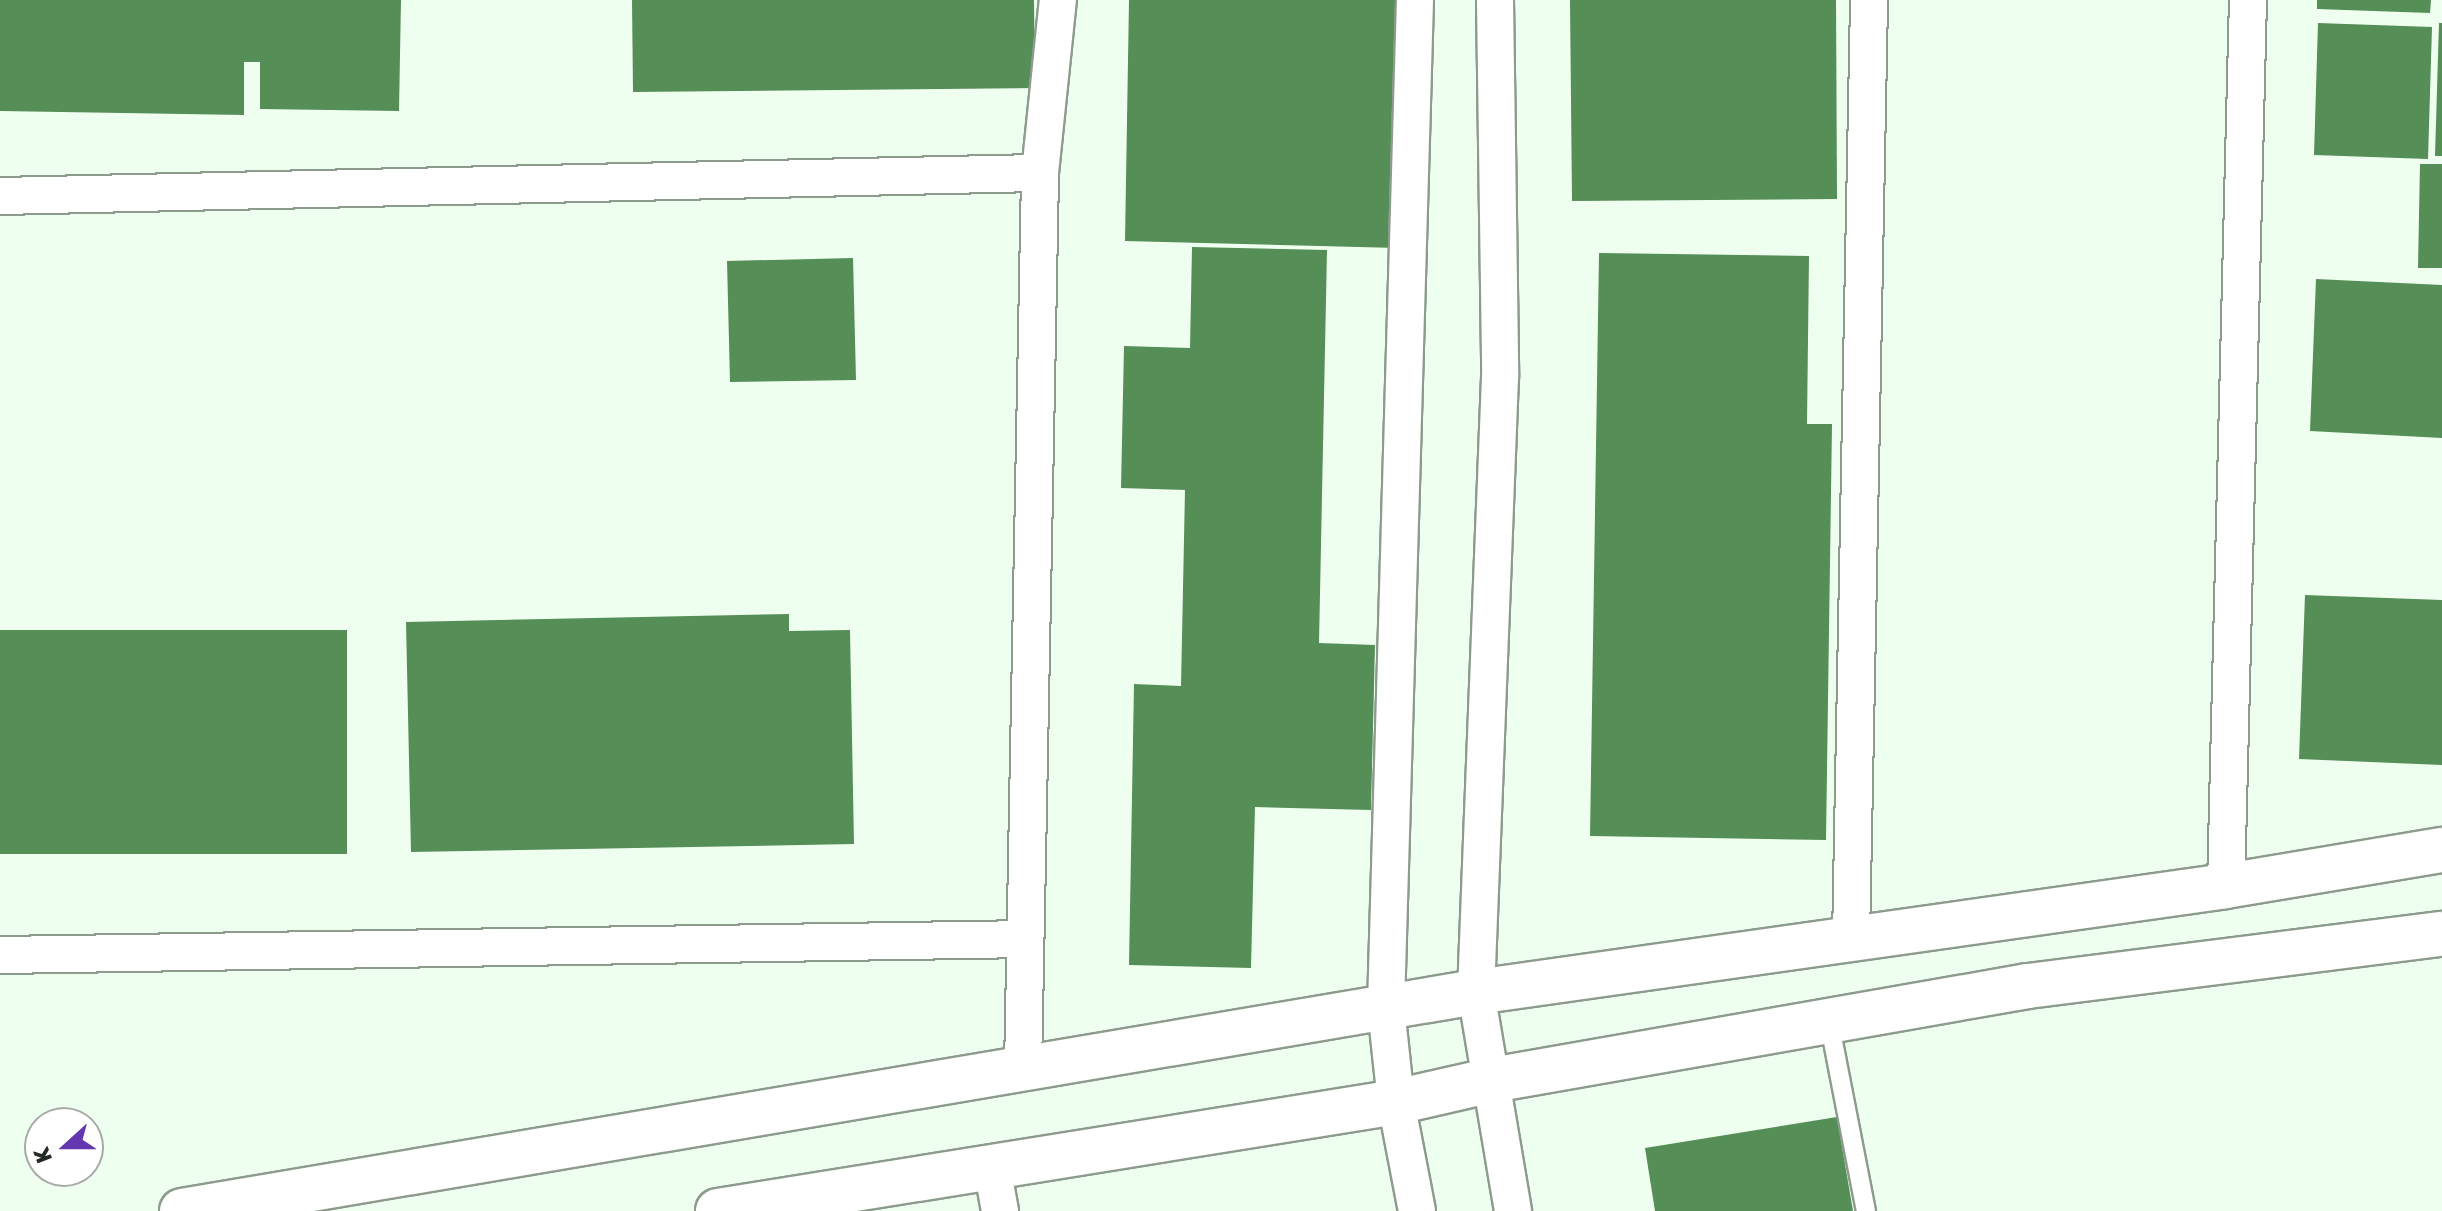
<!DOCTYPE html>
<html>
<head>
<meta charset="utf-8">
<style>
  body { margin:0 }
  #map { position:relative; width:2442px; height:1211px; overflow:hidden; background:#efffef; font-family:Rubik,sans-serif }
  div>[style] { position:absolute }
  .building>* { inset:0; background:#568e58 }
  .roads { filter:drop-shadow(2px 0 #8d9b8d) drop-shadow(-2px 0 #8d9b8d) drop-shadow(0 2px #8d9b8d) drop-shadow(0 -2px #8d9b8d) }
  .lane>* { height:18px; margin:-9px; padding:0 9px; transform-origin:9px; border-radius:9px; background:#fff }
  .street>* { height:36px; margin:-18px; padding:0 18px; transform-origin:18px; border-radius:18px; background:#fff }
  .secondary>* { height:44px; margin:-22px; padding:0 22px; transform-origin:22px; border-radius:22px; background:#fff }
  span { translate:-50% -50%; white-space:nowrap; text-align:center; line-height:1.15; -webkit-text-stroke:6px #fff; paint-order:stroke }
  .north { position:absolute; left:24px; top:1107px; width:80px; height:80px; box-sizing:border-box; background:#fff; border:2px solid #a7aaa7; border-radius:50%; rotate:249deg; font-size:22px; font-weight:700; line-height:32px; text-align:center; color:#242a24 }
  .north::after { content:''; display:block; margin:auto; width:28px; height:36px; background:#6337af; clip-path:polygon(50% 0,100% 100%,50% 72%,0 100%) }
</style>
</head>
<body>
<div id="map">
  <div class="building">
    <i style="clip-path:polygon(0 0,401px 0,399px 111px,260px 109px,260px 62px,244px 62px,244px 115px,0 111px)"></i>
    <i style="clip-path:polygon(632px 0,1034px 0,1035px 88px,633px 92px)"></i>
    <i style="clip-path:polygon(1129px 0,1403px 0,1398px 248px,1125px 241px)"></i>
    <i style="clip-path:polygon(1570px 0,1836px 0,1837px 199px,1572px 201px)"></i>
    <i style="clip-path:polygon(2317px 0,2431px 0,2430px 13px,2317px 9px)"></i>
    <i style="clip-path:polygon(2318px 23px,2432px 27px,2428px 159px,2314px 155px)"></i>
    <i style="clip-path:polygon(2439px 23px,2442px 23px,2442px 156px,2435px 156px)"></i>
    <i style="clip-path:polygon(2420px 164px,2442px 164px,2442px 268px,2418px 268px)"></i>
    <i style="clip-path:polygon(1192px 247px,1327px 250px,1319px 643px,1375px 645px,1371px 810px,1255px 807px,1251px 968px,1129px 965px,1134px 684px,1181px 686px,1185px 490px,1121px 488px,1124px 346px,1190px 348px)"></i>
    <i style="clip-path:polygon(1599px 253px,1809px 256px,1807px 424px,1832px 424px,1826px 840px,1590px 836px)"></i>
    <i style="clip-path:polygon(853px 258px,856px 380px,730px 382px,727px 261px)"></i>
    <i style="clip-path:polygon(2316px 279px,2442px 285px,2442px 438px,2310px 431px)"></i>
    <i style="clip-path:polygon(2305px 595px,2442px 600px,2442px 765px,2299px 759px)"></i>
    <i style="clip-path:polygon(789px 614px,789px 631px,850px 630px,854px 844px,411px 852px,406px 622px)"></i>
    <i style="clip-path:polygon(0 630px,347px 630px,347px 854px,0 854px)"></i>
    <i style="clip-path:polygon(1837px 1117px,1853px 1211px,1655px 1211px,1645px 1148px)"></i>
  </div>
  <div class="roads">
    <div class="lane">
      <i style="left:1829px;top:1021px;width:194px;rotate:79deg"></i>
    </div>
    <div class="street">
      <i style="left:1415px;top:0;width:1008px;rotate:91.65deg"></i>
      <i style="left:1386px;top:1008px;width:95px;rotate:83.9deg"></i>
      <i style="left:1396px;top:1102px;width:111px;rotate:79.1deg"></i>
      <i style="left:1495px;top:0;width:377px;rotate:89.2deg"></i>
      <i style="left:1500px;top:377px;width:615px;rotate:92.23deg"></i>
      <i style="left:1476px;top:992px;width:222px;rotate:80.4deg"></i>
      <i style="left:0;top:196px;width:1040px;rotate:-1.27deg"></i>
      <i style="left:2226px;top:886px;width:886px;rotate:-88.58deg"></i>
      <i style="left:1851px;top:939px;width:939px;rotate:-88.9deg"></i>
      <i style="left:0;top:955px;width:1025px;rotate:-0.89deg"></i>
      <i style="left:1023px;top:1069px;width:896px;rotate:-88.91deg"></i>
      <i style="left:1040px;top:173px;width:174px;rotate:-84.1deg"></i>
      <i style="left:992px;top:1167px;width:45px;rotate:79.7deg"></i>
    </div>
    <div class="secondary">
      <i style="left:182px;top:1211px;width:1312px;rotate:-9.61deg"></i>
      <i style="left:1476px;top:992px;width:757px;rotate:-8.04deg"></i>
      <i style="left:2226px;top:886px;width:219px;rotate:-9.5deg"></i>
      <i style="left:718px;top:1211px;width:687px;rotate:-9.13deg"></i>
      <i style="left:1396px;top:1102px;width:98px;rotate:-12.9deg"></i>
      <i style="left:1492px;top:1080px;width:544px;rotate:-9.95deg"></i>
      <i style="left:2028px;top:986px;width:417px;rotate:-7.2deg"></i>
    </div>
  </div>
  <div class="north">K</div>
</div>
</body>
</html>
